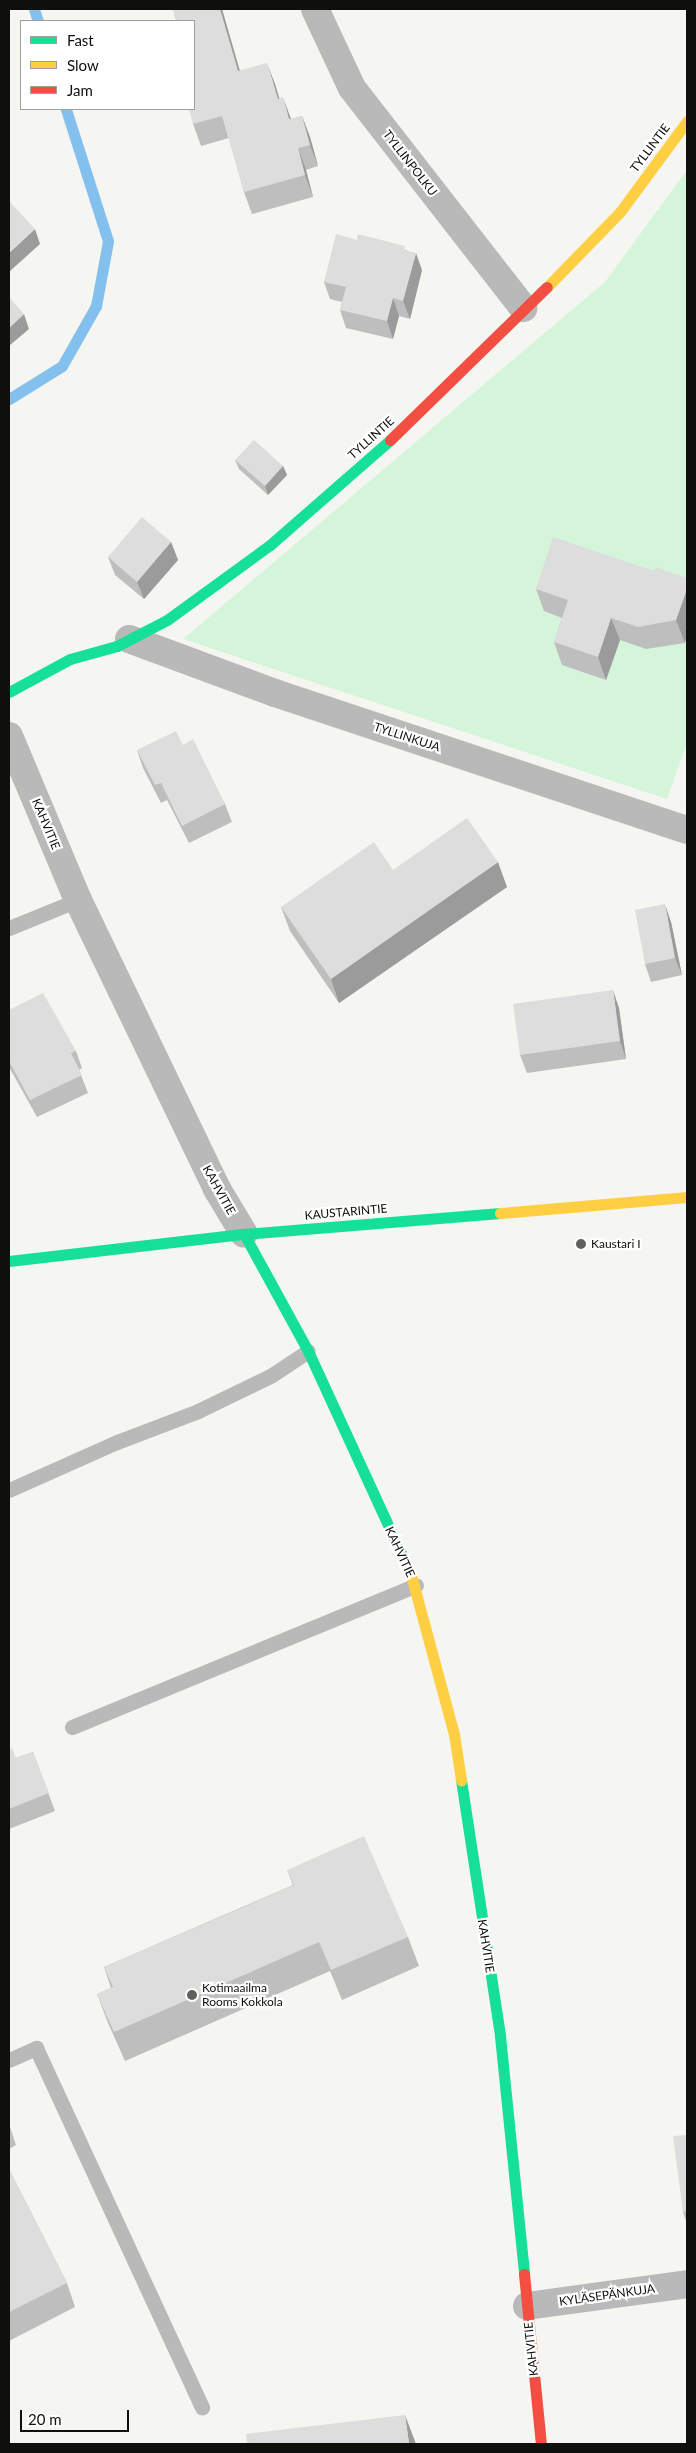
<!DOCTYPE html>
<html>
<head>
<meta charset="utf-8">
<style>
  body { margin:0 }
  #map { position:relative; width:696px; height:2453px; overflow:hidden; background:#f5f5f1; font-family:Lato,sans-serif }
  div>[style] { position:absolute }
  .green>* { inset:0; background:#d4f5da }
  .stream>* { height:11px; margin:-5.5px; padding:0 5.5px; transform-origin:5.5px; border-radius:5.5px; background:#84c0ee }
  .lane>* { height:15px; margin:-7.5px; padding:0 7.5px; transform-origin:7.5px; border-radius:7.5px; background:#b9b9b9 }
  .street>* { height:28px; margin:-14px; padding:0 14px; transform-origin:14px; border-radius:14px; background:#b9b9b9 }
  .fast>* { height:11px; margin:-5.5px; padding:0 5.5px; transform-origin:5.5px; border-radius:5.5px; background:#16e098 }
  .slow>* { height:11px; margin:-5.5px; padding:0 5.5px; transform-origin:5.5px; border-radius:5.5px; background:#ffcf43 }
  .jam>* { height:11px; margin:-5.5px; padding:0 5.5px; transform-origin:5.5px; border-radius:5.5px; background:#f24e42 }
  .wall>* { inset:0; background:#bebebe }
  .shaded-wall>* { inset:0; background:#9b9b9b }
  .building>* { inset:0; background:#ddd }
  .dots>* { width:14px; height:14px; translate:-50% -50%; box-sizing:border-box; border:2px solid #fff; border-radius:50% }
  span { translate:-50% -50%; white-space:nowrap; text-align:center; line-height:1.15; -webkit-text-stroke:4.5px #fff; paint-order:stroke }
  .street-label { font-size:12px; color:#0f0f0c }
  .poi-label { font-size:12px; color:#0f0f0c }
  .left { translate:0 -50%; text-align:left }
  .frame { position:absolute; inset:0; border:10px solid #0f0f0c; pointer-events:none }
  .legend { position:absolute; left:20px; top:20px; width:175px; height:90px; box-sizing:border-box; background:#fff; border:1px solid #9f9f9e; margin:0; padding:6px 9px; list-style:none; font-size:15px; color:#0f0f0c }
  .legend li { display:flex; align-items:center; gap:10px; height:25px }
  .legend b { width:25px; border:1px solid #9f9f9e }
  .scale { position:absolute; left:20px; top:2410px; width:109px; height:22px; box-sizing:border-box; border:2px solid #0f0f0c; border-top:0; padding-left:6px; font-size:15px; line-height:18px; white-space:nowrap; color:#0f0f0c; -webkit-text-stroke:4px #fff; paint-order:stroke }
</style>
</head>
<body>
<div id="map">
  <div class="green">
    <i style="clip-path:polygon(687px 170px,687px 743px,667px 799px,183px 639px,605px 282px)"></i>
  </div>
  <div class="stream">
    <i style="left:34px;top:9px;width:13px;rotate:72deg"></i>
    <i style="left:9px;top:399px;width:62px;rotate:-31.9deg"></i>
    <i style="left:62px;top:366px;width:69px;rotate:-60.5deg"></i>
    <i style="left:96px;top:306px;width:66px;rotate:-79.5deg"></i>
    <i style="left:108px;top:241px;width:139px;rotate:-107.7deg"></i>
  </div>
  <div class="lane">
    <i style="left:9px;top:928px;width:74px;rotate:-22.1deg"></i>
    <i style="left:9px;top:1490px;width:118px;rotate:-24deg"></i>
    <i style="left:117px;top:1442px;width:87px;rotate:-20.9deg"></i>
    <i style="left:198px;top:1411px;width:82px;rotate:-25.9deg"></i>
    <i style="left:272px;top:1375px;width:43px;rotate:-33.7deg"></i>
    <i style="left:72px;top:1727px;width:372px;rotate:-22.4deg"></i>
    <i style="left:9px;top:2060px;width:30px;rotate:-24deg"></i>
    <i style="left:36px;top:2048px;width:396px;rotate:65.2deg"></i>
  </div>
  <div class="street">
    <i style="left:315px;top:9px;width:87px;rotate:64.9deg"></i>
    <i style="left:352px;top:88px;width:279px;rotate:52.1deg"></i>
    <i style="left:129px;top:639px;width:156px;rotate:20.3deg"></i>
    <i style="left:275px;top:693px;width:434px;rotate:18.4deg"></i>
    <i style="left:9px;top:736px;width:178px;rotate:67.2deg"></i>
    <i style="left:78px;top:900px;width:321px;rotate:64.3deg"></i>
    <i style="left:217px;top:1189px;width:52px;rotate:59deg"></i>
    <i style="left:527px;top:2306px;width:162px;rotate:-7.8deg"></i>
  </div>
  <div class="fast">
    <i style="left:9px;top:692px;width:69px;rotate:-28.4deg"></i>
    <i style="left:70px;top:659px;width:49px;rotate:-15.5deg"></i>
    <i style="left:117px;top:646px;width:56px;rotate:-27.5deg"></i>
    <i style="left:167px;top:620px;width:127px;rotate:-36.1deg"></i>
    <i style="left:270px;top:545px;width:159px;rotate:-41.2deg"></i>
    <i style="left:244px;top:1234px;width:133px;rotate:61.3deg"></i>
    <i style="left:308px;top:1351px;width:247px;rotate:65.3deg"></i>
    <i style="left:9px;top:1261px;width:237px;rotate:-6.6deg"></i>
    <i style="left:244px;top:1234px;width:257px;rotate:-4.7deg"></i>
    <i style="left:461px;top:1780px;width:259px;rotate:81.3deg"></i>
    <i style="left:500px;top:2036px;width:239px;rotate:84.2deg"></i>
  </div>
  <div class="slow">
    <i style="left:547px;top:287px;width:105px;rotate:-45.8deg"></i>
    <i style="left:620px;top:212px;width:113px;rotate:-53.6deg"></i>
    <i style="left:500px;top:1213px;width:188px;rotate:-4.9deg"></i>
    <i style="left:411px;top:1575px;width:165px;rotate:74.9deg"></i>
    <i style="left:454px;top:1734px;width:47px;rotate:81.3deg"></i>
  </div>
  <div class="jam">
    <i style="left:390px;top:440px;width:219px;rotate:-44.3deg"></i>
    <i style="left:524px;top:2274px;width:171px;rotate:84.3deg"></i>
  </div>
  <div class="wall">
    <i style="clip-path:polygon(173px 9px,222px 9px,240px 71px,275px 84px,279px 98px,291px 119px,302px 116px,310px 137px,318px 166px,306px 170px,313px 197px,252px 214px,244px 192px,229px 138px,201px 146px,193px 124px,195px 87px)"></i>
    <i style="clip-path:polygon(357px 240px,406px 250px,422px 270px,410px 319px,399px 316px,393px 339px,346px 328px,340px 310px,342px 302px,330px 299px,324px 282px)"></i>
    <i style="clip-path:polygon(235px 460px,283px 466px,287px 475px,268px 495px,239px 469px)"></i>
    <i style="clip-path:polygon(171px 542px,178px 560px,144px 599px,115px 575px,108px 557px)"></i>
    <i style="clip-path:polygon(654px 571px,687px 578px,685px 643px,646px 649px,620px 640px,606px 680px,562px 665px,554px 642px,562px 618px,544px 611px,536px 589px)"></i>
    <i style="clip-path:polygon(183px 745px,225px 804px,232px 822px,189px 843px,167px 800px,161px 803px,143px 768px,137px 750px)"></i>
    <i style="clip-path:polygon(393px 870px,507px 887px,339px 1003px,290px 931px,281px 907px)"></i>
    <i style="clip-path:polygon(671px 922px,682px 975px,651px 982px,645px 964px)"></i>
    <i style="clip-path:polygon(619px 1008px,626px 1059px,527px 1073px,520px 1055px)"></i>
    <i style="clip-path:polygon(9px 1010px,76px 1051px,82px 1068px,79px 1070px,88px 1093px,37px 1117px,9px 1067px)"></i>
    <i style="clip-path:polygon(9px 1750px,16px 1758px,33px 1752px,55px 1811px,9px 1829px)"></i>
    <i style="clip-path:polygon(287px 1870px,408px 1937px,419px 1966px,342px 2000px,330px 1971px,125px 2061px,108px 2023px,97px 1994px,111px 1988px,104px 1967px,293px 1885px)"></i>
    <i style="clip-path:polygon(9px 2124px,16px 2145px,9px 2149px)"></i>
    <i style="clip-path:polygon(687px 2135px,687px 2224px,683px 2212px)"></i>
    <i style="clip-path:polygon(9px 2169px,67px 2283px,75px 2307px,9px 2341px)"></i>
  </div>
  <div class="shaded-wall">
    <i style="clip-path:polygon(220px 9px,222px 9px,246px 93px,238px 71px)"></i>
    <i style="clip-path:polygon(267px 63px,275px 84px,286px 120px,278px 99px)"></i>
    <i style="clip-path:polygon(283px 97px,291px 119px,289px 119px)"></i>
    <i style="clip-path:polygon(302px 116px,310px 137px,318px 166px,310px 145px)"></i>
    <i style="clip-path:polygon(298px 148px,306px 170px,313px 197px,305px 175px)"></i>
    <i style="clip-path:polygon(35px 229px,40px 244px,9px 272px,9px 253px)"></i>
    <i style="clip-path:polygon(416px 253px,422px 270px,410px 319px,403px 301px)"></i>
    <i style="clip-path:polygon(393px 298px,399px 316px,393px 339px,387px 321px)"></i>
    <i style="clip-path:polygon(24px 314px,29px 329px,9px 346px,9px 328px)"></i>
    <i style="clip-path:polygon(283px 466px,287px 475px,268px 495px,265px 486px)"></i>
    <i style="clip-path:polygon(171px 542px,178px 560px,144px 599px,137px 582px)"></i>
    <i style="clip-path:polygon(687px 589px,687px 635px,685px 643px,676px 620px)"></i>
    <i style="clip-path:polygon(611px 618px,620px 640px,606px 680px,598px 657px)"></i>
    <i style="clip-path:polygon(498px 862px,507px 887px,339px 1003px,331px 979px)"></i>
    <i style="clip-path:polygon(665px 904px,671px 922px,682px 975px,675px 958px)"></i>
    <i style="clip-path:polygon(613px 990px,619px 1008px,626px 1059px,620px 1041px)"></i>
    <i style="clip-path:polygon(405px 2415px,416px 2444px,409px 2444px)"></i>
  </div>
  <div class="building">
    <i style="clip-path:polygon(173px 9px,220px 9px,238px 71px,267px 63px,278px 99px,283px 97px,289px 119px,302px 116px,310px 145px,298px 148px,305px 175px,244px 192px,222px 116px,193px 124px,189px 109px,194px 109px,194px 87px,195px 87px,194px 82px,194px 21px,177px 21px)"></i>
    <i style="clip-path:polygon(9px 201px,35px 229px,9px 253px)"></i>
    <i style="clip-path:polygon(336px 234px,357px 240px,358px 234px,405px 246px,404px 250px,416px 253px,403px 301px,393px 298px,387px 321px,340px 310px,346px 287px,324px 282px)"></i>
    <i style="clip-path:polygon(9px 297px,24px 314px,9px 328px)"></i>
    <i style="clip-path:polygon(254px 440px,283px 466px,265px 486px,235px 460px)"></i>
    <i style="clip-path:polygon(142px 517px,171px 542px,137px 582px,108px 557px)"></i>
    <i style="clip-path:polygon(553px 537px,654px 571px,655px 567px,687px 578px,687px 589px,676px 620px,638px 627px,611px 618px,598px 657px,554px 642px,568px 600px,536px 589px)"></i>
    <i style="clip-path:polygon(176px 731px,183px 745px,193px 739px,225px 804px,182px 826px,161px 783px,155px 785px,137px 750px)"></i>
    <i style="clip-path:polygon(467px 818px,498px 862px,331px 979px,281px 907px,374px 842px,393px 870px)"></i>
    <i style="clip-path:polygon(665px 904px,675px 958px,645px 964px,635px 910px)"></i>
    <i style="clip-path:polygon(613px 990px,620px 1041px,520px 1055px,513px 1004px)"></i>
    <i style="clip-path:polygon(43px 993px,76px 1051px,71px 1053px,82px 1075px,30px 1100px,9px 1061px,9px 1010px)"></i>
    <i style="clip-path:polygon(12px 1748px,16px 1758px,33px 1752px,49px 1793px,9px 1809px,9px 1750px)"></i>
    <i style="clip-path:polygon(364px 1836px,408px 1937px,331px 1970px,319px 1942px,114px 2032px,97px 1994px,113px 1987px,104px 1967px,294px 1885px,287px 1870px)"></i>
    <i style="clip-path:polygon(687px 2135px,687px 2211px,683px 2212px,673px 2136px)"></i>
    <i style="clip-path:polygon(9px 2169px,67px 2283px,9px 2312px)"></i>
    <i style="clip-path:polygon(405px 2415px,409px 2444px,247px 2444px,246px 2434px)"></i>
  </div>
  <div class="dots">
    <i style="left:581px;top:1244px;background:#60605c"></i>
    <i style="left:192px;top:1995px;background:#60605c"></i>
  </div>
  <div class="street-label">
    <span style="left:650px;top:148px;rotate:-53deg">TYLLINTIE</span>
    <span style="left:410px;top:163px;rotate:52deg">TYLLINPOLKU</span>
    <span style="left:371px;top:438px;rotate:-42deg">TYLLINTIE</span>
    <span style="left:407px;top:737px;rotate:18deg">TYLLINKUJA</span>
    <span style="left:46px;top:824px;rotate:67deg">KAHVITIE</span>
    <span style="left:219px;top:1190px;rotate:61deg">KAHVITIE</span>
    <span style="left:346px;top:1212px;rotate:-5deg">KAUSTARINTIE</span>
    <span style="left:400px;top:1552px;rotate:65deg">KAHVITIE</span>
    <span style="left:486px;top:1946px;rotate:81deg">KAHVITIE</span>
    <span style="left:607px;top:2295px;rotate:-8deg">KYLÄSEPÄNKUJA</span>
    <span style="left:531px;top:2349px;rotate:-96deg">KAHVITIE</span>
  </div>
  <div class="poi-label">
    <span class="left" style="left:591px;top:1244px">Kaustari I</span>
    <span class="left" style="left:202px;top:1995px">Kotimaailma<br>Rooms Kokkola</span>
  </div>
  <div class="frame"></div>
  <ul class="legend">
  <li><b style="height:6px;background:#16e098"></b>Fast</li>
  <li><b style="height:6px;background:#ffcf43"></b>Slow</li>
  <li><b style="height:6px;background:#f24e42"></b>Jam</li>
  </ul>
  <div class="scale">20 m</div>
</div>
</body>
</html>
